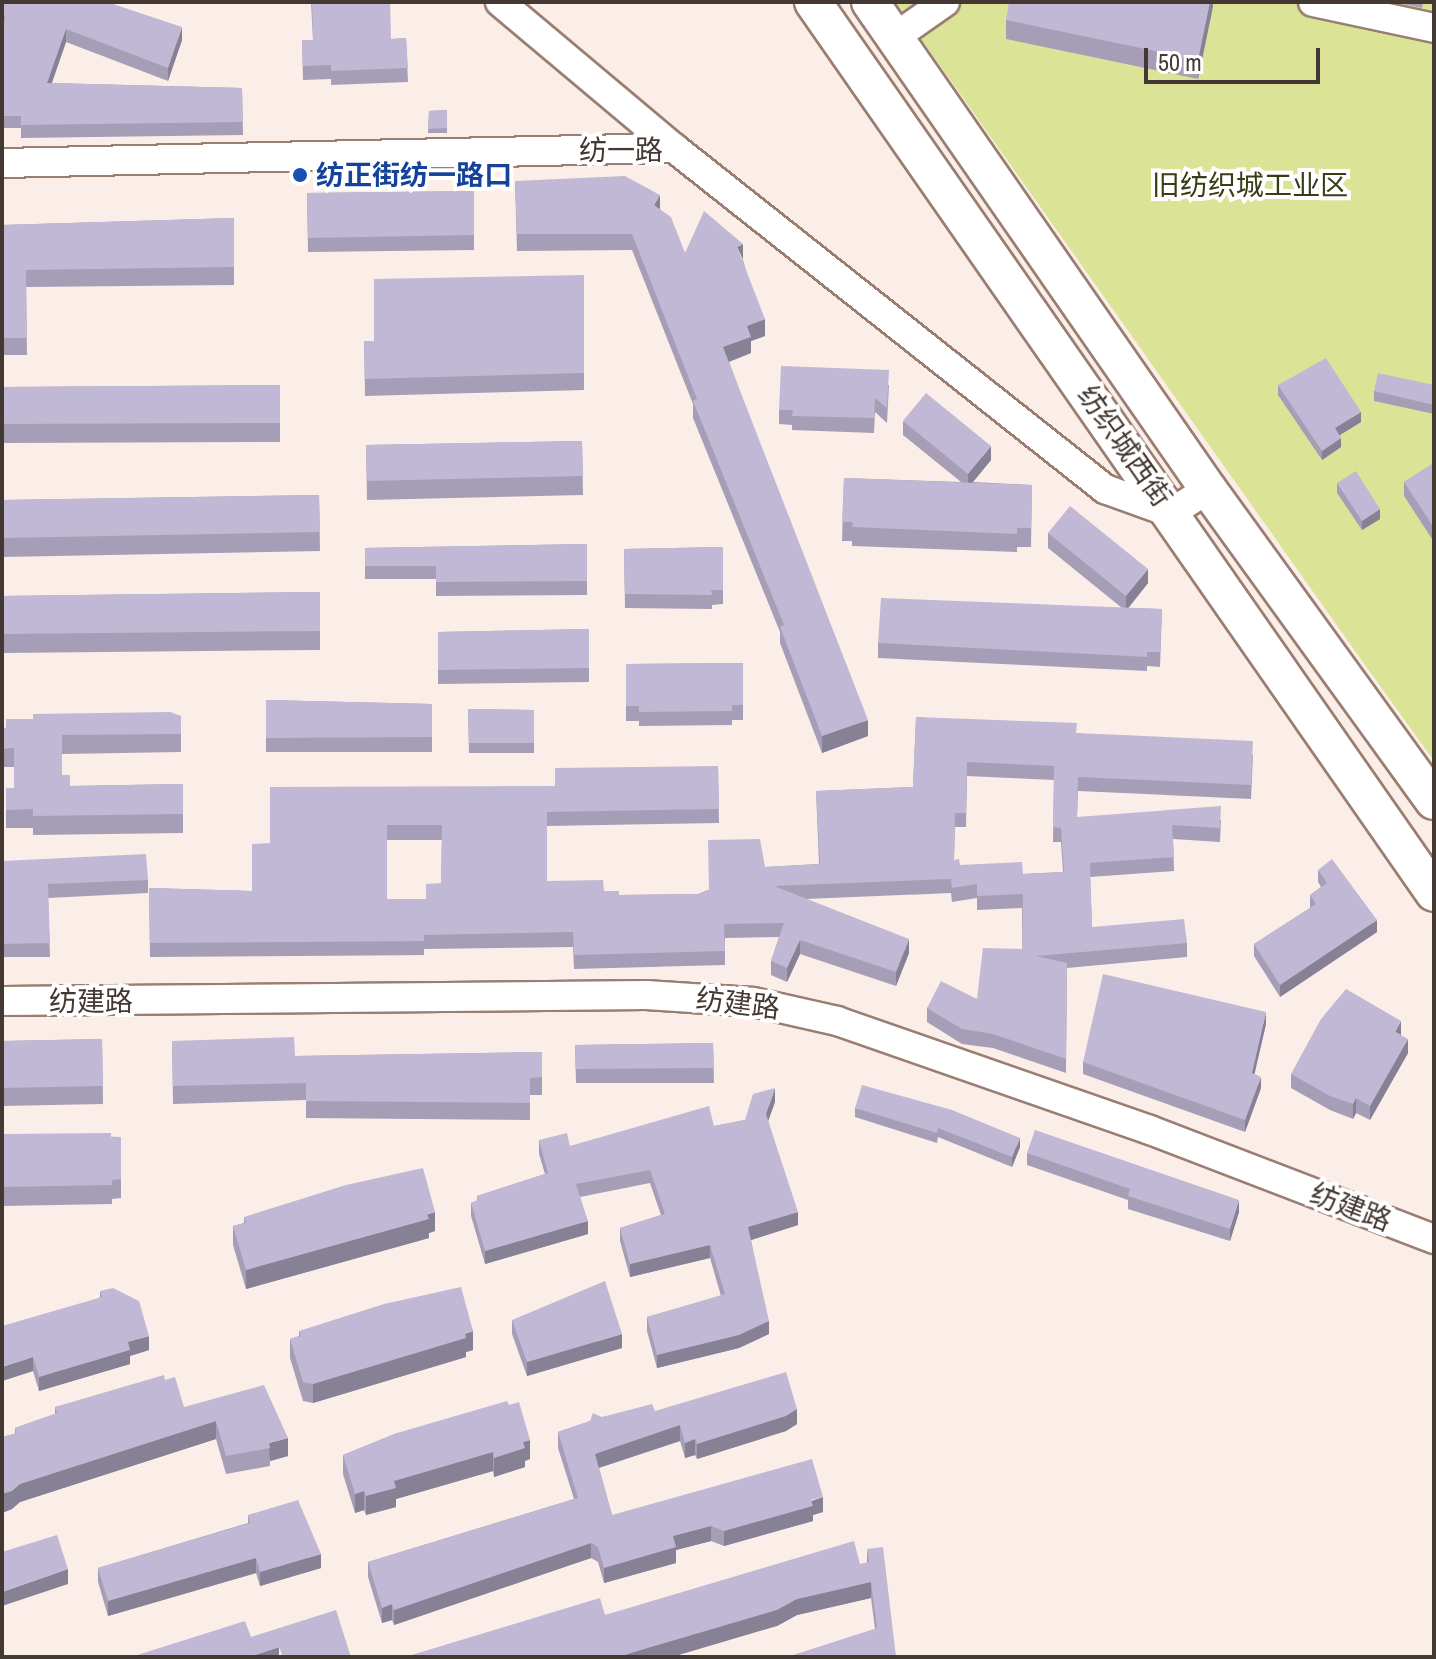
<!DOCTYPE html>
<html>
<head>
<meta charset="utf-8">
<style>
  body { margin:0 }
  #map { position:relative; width:1436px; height:1659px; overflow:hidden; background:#fbeee8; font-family:"Archivo Narrow","Noto Sans SC",sans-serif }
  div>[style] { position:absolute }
  .green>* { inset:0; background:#dbe496 }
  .roads { filter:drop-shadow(2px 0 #997e71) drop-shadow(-2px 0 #997e71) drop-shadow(0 2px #997e71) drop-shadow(0 -2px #997e71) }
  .minor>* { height:28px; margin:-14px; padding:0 14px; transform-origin:14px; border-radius:14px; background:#fff }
  .major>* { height:36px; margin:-18px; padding:0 18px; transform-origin:18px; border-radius:18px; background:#fff }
  .wall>* { inset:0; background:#a59eb6 }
  .shaded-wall>* { inset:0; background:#868194 }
  .building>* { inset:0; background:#c0b8d4 }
  .dots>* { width:22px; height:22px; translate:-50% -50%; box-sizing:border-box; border:4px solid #fff; border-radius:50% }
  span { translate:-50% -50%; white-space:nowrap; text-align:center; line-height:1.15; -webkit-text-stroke:8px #fff; paint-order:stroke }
  .street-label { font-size:28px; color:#443832 }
  .transit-label { font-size:28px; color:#164399; font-weight:700 }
  .left { translate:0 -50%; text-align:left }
  .park-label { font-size:28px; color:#393c15 }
  .frame { position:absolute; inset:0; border:4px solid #443832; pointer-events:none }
  .scale { position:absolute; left:1144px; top:48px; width:176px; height:36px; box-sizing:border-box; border:4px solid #443832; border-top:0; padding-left:10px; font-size:24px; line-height:28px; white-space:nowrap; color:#443832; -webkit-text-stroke:6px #fff; paint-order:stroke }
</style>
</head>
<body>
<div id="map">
  <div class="green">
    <i style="clip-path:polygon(895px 2px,1434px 2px,1434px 761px,1360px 658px)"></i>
  </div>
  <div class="roads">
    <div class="minor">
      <i style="left:500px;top:2px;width:227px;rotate:40deg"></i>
      <i style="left:1313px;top:2px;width:124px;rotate:12.1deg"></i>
      <i style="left:895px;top:37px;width:61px;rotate:-35deg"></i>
      <i style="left:2px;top:163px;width:672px;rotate:-1.28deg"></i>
      <i style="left:674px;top:148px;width:550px;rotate:38.35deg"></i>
      <i style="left:1105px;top:489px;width:70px;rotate:20deg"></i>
      <i style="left:1171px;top:513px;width:44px;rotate:-33deg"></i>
      <i style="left:2px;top:1001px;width:644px;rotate:-0.53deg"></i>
      <i style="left:646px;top:995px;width:107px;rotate:3.7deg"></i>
      <i style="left:753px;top:1002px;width:86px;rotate:12.7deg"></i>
      <i style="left:837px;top:1021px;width:331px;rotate:19.2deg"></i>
      <i style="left:1150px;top:1130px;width:304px;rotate:21deg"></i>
    </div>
    <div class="major">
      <i style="left:813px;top:2px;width:1086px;rotate:55.12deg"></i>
      <i style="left:870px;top:2px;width:593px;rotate:55.24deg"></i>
      <i style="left:1208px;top:489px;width:385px;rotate:54.1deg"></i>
    </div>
  </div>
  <div class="wall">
    <i style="clip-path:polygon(2px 2px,182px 40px,168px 81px,66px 42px,52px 83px,242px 88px,243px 135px,21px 138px,21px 128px,2px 128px,2px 35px,3px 29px,2px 29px)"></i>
    <i style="clip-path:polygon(311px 2px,391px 39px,406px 38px,408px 82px,331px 85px,331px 79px,303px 80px,302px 40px,313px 40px)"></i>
    <i style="clip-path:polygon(1213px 2px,1198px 79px,1006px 39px,1006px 20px)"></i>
    <i style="clip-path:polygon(1394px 2px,1423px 2px,1422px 8px)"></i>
    <i style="clip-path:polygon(447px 110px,447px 133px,428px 133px,429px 111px)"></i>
    <i style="clip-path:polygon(515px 181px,660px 209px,685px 253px,743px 260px,765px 336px,751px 341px,751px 353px,729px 362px,868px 736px,822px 753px,780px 643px,780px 632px,693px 418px,693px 404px,632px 250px,517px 251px)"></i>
    <i style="clip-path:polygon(474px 191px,474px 250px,308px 252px,307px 193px)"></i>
    <i style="clip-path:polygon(234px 218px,234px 285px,26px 287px,27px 355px,2px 355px,2px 225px)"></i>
    <i style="clip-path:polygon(584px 275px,584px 390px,365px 396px,364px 341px,374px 341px)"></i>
    <i style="clip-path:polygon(280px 385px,280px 442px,2px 443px,2px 387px)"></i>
    <i style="clip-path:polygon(889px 385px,887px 423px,875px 412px,874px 433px,792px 430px,792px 425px,779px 424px,779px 410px)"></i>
    <i style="clip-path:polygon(1278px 385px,1361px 422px,1340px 435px,1341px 447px,1322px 460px,1278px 395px)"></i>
    <i style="clip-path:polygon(1434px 385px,1434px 414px,1374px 401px,1374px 391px)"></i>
    <i style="clip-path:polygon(903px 421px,991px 460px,973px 482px,1032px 485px,1031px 547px,1017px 547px,1017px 552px,852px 546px,852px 541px,842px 541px,844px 478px,961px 482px,903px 435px)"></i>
    <i style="clip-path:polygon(582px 441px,583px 495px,367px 500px,366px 445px)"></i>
    <i style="clip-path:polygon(1434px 463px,1434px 542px,1404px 496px,1404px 482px)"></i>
    <i style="clip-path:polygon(1337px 483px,1380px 519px,1362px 530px,1337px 493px)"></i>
    <i style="clip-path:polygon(319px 495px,320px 551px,2px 557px,2px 500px)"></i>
    <i style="clip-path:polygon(1048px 533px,1148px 583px,1128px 608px,1162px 609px,1160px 667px,1147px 666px,1147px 671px,878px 658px,878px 643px,1122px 608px,1048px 548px)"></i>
    <i style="clip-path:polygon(587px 544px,587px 595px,436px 596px,436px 579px,365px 579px,365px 548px)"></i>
    <i style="clip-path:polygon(723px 547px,723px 604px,712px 605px,712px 609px,625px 608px,624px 549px)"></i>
    <i style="clip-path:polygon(320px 592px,320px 650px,2px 653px,2px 596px)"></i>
    <i style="clip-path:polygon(589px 629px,589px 682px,438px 684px,438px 632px)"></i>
    <i style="clip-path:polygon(743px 663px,743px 720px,732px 720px,732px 725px,639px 726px,639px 721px,626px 721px,626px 664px)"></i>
    <i style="clip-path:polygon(266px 700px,432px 704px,432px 752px,266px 752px)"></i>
    <i style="clip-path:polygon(468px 709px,534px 710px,534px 753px,469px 753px)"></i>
    <i style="clip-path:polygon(181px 716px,181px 752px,62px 754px,62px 775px,70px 786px,183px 784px,183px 833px,33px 835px,33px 828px,6px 828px,6px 788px,14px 788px,14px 767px,2px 767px,2px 728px)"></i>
    <i style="clip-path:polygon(evenodd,916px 717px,1077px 733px,1253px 755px,1251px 799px,1078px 791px,1077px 817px,1221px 820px,1220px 842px,1173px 839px,1174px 871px,1090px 877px,1092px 927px,1187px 943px,1187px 957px,1067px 968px,1066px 1073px,993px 1048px,962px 1044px,927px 1022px,927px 1008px,977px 999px,1022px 949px,1022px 908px,977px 910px,977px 898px,952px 902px,951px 893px,806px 899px,909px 953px,896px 986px,800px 954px,787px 982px,771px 975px,771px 961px,779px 937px,725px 938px,725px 965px,574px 969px,573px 947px,424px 949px,424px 955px,150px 957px,149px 888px,252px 891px,270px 843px,555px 786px,718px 766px,719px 823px,547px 826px,547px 881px,619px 895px,698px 894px,765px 867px,819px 864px,816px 791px,913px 787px,916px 717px,967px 776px,1054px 780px,1053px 842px,1061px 842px,1063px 872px,1023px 874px,960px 865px,954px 860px,955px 827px,966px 827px,967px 776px,916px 717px,387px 840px,442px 840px,441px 883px,426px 899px,387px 899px,387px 840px)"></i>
    <i style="clip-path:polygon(2px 861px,148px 880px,148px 893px,48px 898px,50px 957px,2px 957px)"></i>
    <i style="clip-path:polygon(1318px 870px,1377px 932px,1280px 997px,1254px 956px,1254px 944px,1310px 908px,1310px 895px,1321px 887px,1318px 882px)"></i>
    <i style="clip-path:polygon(1266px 1024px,1254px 1074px,1261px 1088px,1245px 1132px,1083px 1074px,1083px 1062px)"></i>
    <i style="clip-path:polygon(1401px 1035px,1408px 1053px,1370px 1120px,1356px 1113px,1353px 1119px,1330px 1110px,1291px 1088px,1291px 1074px)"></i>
    <i style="clip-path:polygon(102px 1039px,103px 1104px,2px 1106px,2px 1041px)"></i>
    <i style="clip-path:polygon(172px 1041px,295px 1056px,542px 1052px,542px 1095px,530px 1095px,530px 1120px,306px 1118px,306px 1100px,173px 1104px)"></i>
    <i style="clip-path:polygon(713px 1043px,714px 1083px,576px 1083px,575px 1045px)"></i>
    <i style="clip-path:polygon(775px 1102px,768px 1121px,798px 1225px,751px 1240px,769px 1334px,739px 1348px,657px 1368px,647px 1331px,647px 1317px,721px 1296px,710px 1258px,630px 1277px,620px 1241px,620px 1228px,661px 1215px,650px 1183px,580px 1197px,588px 1234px,485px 1264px,471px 1216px,471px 1203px,477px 1201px,477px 1196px,545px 1174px,539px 1154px,539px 1140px,570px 1146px,714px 1126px,745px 1120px)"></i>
    <i style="clip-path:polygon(855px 1108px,1020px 1147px,1012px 1167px,938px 1137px,937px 1143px,855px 1117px)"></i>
    <i style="clip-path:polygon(2px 1134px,121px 1137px,121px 1198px,112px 1199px,112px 1204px,2px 1206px)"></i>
    <i style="clip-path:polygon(1027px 1153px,1239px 1212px,1230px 1241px,1128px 1209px,1128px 1200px,1027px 1165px)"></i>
    <i style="clip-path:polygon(244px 1217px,435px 1231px,429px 1233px,429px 1238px,246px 1289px,233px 1245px,233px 1226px,244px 1223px)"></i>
    <i style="clip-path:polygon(100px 1291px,149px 1350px,130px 1356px,130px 1364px,39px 1391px,33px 1371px,2px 1381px,100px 1297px)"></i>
    <i style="clip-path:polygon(512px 1320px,622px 1348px,527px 1376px,512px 1334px)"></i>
    <i style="clip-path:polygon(299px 1331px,473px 1350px,466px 1352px,466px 1357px,313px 1403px,303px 1401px,290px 1358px,290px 1339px,299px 1336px)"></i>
    <i style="clip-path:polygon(165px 1380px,184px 1407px,288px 1456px,270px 1461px,270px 1466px,226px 1474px,216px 1439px,20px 1502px,12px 1509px,2px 1513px,2px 1437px,15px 1434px,15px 1428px,55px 1414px,55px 1407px)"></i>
    <i style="clip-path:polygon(655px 1411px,797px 1424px,786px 1431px,697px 1459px,695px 1455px,685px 1458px,680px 1441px,599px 1468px,612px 1515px,823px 1512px,813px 1515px,813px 1521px,724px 1546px,711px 1541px,676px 1550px,676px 1563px,604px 1583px,598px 1562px,591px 1558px,394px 1625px,392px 1620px,382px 1623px,368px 1577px,368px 1562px,574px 1499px,558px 1448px,558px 1432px,602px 1417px)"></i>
    <i style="clip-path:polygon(397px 1433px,530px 1459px,525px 1461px,525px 1467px,494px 1477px,493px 1471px,396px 1499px,396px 1507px,366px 1515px,364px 1510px,355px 1513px,343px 1474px,343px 1455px)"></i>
    <i style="clip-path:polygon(248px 1515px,321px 1568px,260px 1586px,256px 1573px,108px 1616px,98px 1582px,98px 1568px,248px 1523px)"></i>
    <i style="clip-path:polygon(867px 1549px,896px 1657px,875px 1629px,871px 1598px,797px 1615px,777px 1626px,605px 1615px,867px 1563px)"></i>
  </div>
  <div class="shaded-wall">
    <i style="clip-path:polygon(1210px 2px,1213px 2px,1213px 7px,1198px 79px,1198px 60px)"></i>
    <i style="clip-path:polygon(182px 27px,182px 40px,168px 81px,168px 68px)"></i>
    <i style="clip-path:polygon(66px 29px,66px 42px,47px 96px,47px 83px)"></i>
    <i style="clip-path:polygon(660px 195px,660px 212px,654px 205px)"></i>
    <i style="clip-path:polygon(743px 244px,743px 260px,737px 247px)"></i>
    <i style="clip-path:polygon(765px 319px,765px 336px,751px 341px,751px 353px,723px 364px,723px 347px,747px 326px)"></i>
    <i style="clip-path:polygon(1361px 412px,1361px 422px,1335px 438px,1335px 428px)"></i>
    <i style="clip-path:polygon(1341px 438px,1341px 447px,1322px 460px,1322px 451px)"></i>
    <i style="clip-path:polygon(991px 446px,991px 460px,968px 488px,968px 474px)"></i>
    <i style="clip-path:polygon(1380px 509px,1380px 519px,1362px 530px,1362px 521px)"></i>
    <i style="clip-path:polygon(1148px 569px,1148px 583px,1126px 611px,1126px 596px)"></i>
    <i style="clip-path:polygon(868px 720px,868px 736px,822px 753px,822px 736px)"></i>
    <i style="clip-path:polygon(1377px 920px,1377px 932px,1280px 997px,1280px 985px)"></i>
    <i style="clip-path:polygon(909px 939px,909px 953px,896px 986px,896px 972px)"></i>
    <i style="clip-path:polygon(800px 940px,800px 954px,787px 982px,787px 968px)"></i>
    <i style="clip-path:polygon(1266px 1012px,1266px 1024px,1252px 1085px,1252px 1073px)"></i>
    <i style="clip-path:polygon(1401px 1021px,1401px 1035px,1395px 1032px)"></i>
    <i style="clip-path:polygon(1408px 1039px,1408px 1053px,1370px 1120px,1370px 1106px)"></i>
    <i style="clip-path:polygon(1261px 1077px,1261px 1088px,1245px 1132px,1245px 1120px)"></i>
    <i style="clip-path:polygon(775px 1088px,775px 1102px,766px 1127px,766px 1114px)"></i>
    <i style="clip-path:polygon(1356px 1098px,1356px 1113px,1353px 1119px,1353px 1104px)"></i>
    <i style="clip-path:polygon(1020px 1138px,1020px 1147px,1012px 1167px,1012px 1157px)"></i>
    <i style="clip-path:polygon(1239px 1200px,1239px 1212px,1230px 1241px,1230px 1229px)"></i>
    <i style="clip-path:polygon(435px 1212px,435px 1231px,429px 1233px,429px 1238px,246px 1289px,246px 1270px)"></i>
    <i style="clip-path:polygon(798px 1212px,798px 1225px,748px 1241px,748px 1227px)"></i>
    <i style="clip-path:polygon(588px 1221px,588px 1234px,485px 1264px,485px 1251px)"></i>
    <i style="clip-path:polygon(710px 1245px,710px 1258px,630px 1277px,630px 1264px)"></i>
    <i style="clip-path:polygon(769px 1321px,769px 1334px,739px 1348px,657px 1368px,657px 1355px)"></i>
    <i style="clip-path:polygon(473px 1331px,473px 1350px,466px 1352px,466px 1357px,313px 1403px,313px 1384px)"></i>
    <i style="clip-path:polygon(622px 1334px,622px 1348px,527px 1376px,527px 1362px)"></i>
    <i style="clip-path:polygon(149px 1336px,149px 1350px,130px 1356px,130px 1364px,39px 1391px,39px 1377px,128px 1342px)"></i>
    <i style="clip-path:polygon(33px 1357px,33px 1371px,2px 1381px,2px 1367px)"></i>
    <i style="clip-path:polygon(797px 1409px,797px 1424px,786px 1431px,697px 1459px,697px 1444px)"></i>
    <i style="clip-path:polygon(216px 1421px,216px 1439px,20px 1502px,12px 1509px,2px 1513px,2px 1494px,20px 1484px)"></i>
    <i style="clip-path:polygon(680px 1425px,680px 1441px,595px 1469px,595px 1454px)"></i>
    <i style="clip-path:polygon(288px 1438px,288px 1456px,270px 1461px,269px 1443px)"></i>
    <i style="clip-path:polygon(695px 1439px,695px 1455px,685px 1458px,685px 1443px)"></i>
    <i style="clip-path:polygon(530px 1440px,530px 1459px,525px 1461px,525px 1467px,494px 1477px,494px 1458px,523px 1442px)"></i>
    <i style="clip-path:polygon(493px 1452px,493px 1471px,396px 1499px,396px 1507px,366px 1515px,366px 1496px,394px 1481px)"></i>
    <i style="clip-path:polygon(364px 1491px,364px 1510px,355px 1513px,355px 1494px)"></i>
    <i style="clip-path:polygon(823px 1497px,823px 1512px,813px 1515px,813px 1521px,724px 1546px,724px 1531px)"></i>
    <i style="clip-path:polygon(711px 1526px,711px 1541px,676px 1550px,676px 1563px,604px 1583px,604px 1568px,673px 1536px)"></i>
    <i style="clip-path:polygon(591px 1543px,591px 1558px,394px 1625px,394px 1610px)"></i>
    <i style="clip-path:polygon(321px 1554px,321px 1568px,260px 1586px,260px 1572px)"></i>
    <i style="clip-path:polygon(256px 1558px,256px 1573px,108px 1616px,108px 1601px)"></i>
    <i style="clip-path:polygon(68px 1569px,68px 1584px,2px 1606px,2px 1592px)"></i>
    <i style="clip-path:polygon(871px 1582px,871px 1598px,797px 1615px,777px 1626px,672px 1657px,624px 1657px,624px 1655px,797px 1599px)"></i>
    <i style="clip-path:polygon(392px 1604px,392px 1620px,382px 1623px,382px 1608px)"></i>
    <i style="clip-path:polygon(279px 1647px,279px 1657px,249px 1657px)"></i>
  </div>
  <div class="building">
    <i style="clip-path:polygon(2px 2px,107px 2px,182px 27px,168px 68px,66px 29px,47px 83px,242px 88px,243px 122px,21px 125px,21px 116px,2px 116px,2px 35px,5px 16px,2px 16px)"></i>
    <i style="clip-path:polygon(312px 2px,390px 2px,391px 39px,406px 38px,408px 68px,331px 71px,331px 65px,303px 66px,302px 40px,313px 40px)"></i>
    <i style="clip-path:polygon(1009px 2px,1210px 2px,1198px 60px,1006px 20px)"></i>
    <i style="clip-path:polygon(447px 110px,447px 128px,428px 129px,429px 111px)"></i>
    <i style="clip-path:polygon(625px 176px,660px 195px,654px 205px,671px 217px,685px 253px,704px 211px,743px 244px,737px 247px,765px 319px,747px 326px,751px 337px,723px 347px,868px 720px,822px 736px,780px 627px,784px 625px,693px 401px,697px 399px,632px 234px,517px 234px,515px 181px)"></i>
    <i style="clip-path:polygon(474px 191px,474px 235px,308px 238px,307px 193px)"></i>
    <i style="clip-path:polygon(234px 218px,234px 267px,26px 270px,27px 338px,2px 338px,2px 225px)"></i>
    <i style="clip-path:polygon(584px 275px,584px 373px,365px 379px,364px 341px,374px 341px,374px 279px)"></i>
    <i style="clip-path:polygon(1326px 358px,1361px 412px,1335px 428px,1341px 438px,1322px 451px,1278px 385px)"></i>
    <i style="clip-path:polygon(781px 366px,889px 370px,887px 408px,875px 398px,874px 418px,792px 416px,793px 410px,779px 410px)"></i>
    <i style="clip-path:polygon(1378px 373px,1434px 385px,1434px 405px,1374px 391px)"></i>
    <i style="clip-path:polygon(280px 385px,280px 423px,2px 424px,2px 387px)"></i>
    <i style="clip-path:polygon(926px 393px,991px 446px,968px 474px,903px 421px)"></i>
    <i style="clip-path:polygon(582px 441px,583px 476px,367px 481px,366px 445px)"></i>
    <i style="clip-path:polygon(1434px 463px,1434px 528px,1404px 482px)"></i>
    <i style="clip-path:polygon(1356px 471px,1380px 509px,1362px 521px,1337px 483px)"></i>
    <i style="clip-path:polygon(844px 478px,1032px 485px,1031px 528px,1017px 528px,1017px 534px,852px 527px,853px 522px,842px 522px)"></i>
    <i style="clip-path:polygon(319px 495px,320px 532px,2px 538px,2px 500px)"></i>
    <i style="clip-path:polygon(1070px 506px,1148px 569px,1126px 596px,1048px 533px)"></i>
    <i style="clip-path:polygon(587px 544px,587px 581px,436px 582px,436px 566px,365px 566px,365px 548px)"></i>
    <i style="clip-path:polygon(723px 547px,723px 590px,711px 590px,712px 595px,625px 594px,624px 549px)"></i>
    <i style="clip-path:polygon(320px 592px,320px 631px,2px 634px,2px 596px)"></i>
    <i style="clip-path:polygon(881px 598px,1162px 609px,1160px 652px,1147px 652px,1147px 657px,878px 643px)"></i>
    <i style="clip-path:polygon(589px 629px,589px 668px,438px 670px,438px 632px)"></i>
    <i style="clip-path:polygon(743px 663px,743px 705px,732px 705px,732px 711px,639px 712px,639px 706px,626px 706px,626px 664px)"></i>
    <i style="clip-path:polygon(266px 700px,432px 704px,432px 737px,266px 738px)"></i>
    <i style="clip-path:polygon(468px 709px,534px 710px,534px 743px,469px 743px)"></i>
    <i style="clip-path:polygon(170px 712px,181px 716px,181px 734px,62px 735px,62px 775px,70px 775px,70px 786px,183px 784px,183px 814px,33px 816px,33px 809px,6px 810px,6px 788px,14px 788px,14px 748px,2px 749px,2px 728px,6px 728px,6px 719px,33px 719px,33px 714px)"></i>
    <i style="clip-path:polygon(evenodd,916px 717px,1077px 723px,1076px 733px,1253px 741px,1251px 785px,1078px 777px,1077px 817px,1221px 806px,1220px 828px,1172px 825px,1174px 857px,1090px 863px,1092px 927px,1184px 919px,1187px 943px,1036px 956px,1067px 963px,1066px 1059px,993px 1034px,962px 1029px,927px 1008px,941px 981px,977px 999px,983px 948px,1022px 949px,1023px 894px,977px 896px,977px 884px,952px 888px,951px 879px,774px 886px,909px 939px,896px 972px,800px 940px,787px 968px,771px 961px,784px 923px,724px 924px,725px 951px,574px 955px,573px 932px,424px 935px,424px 941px,150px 943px,149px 888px,252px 891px,252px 844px,270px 843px,270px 787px,555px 786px,555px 768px,718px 766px,719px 809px,547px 812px,547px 881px,603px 880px,604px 891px,619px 891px,619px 895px,698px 894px,709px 890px,708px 840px,760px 839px,765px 867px,820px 864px,816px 791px,913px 787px,916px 717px,967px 762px,1054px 766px,1053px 827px,1061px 828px,1064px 872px,1023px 874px,1022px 862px,960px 865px,959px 859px,954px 860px,955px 813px,966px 813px,967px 762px,916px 717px,387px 825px,442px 825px,441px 883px,426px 884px,426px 899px,387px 899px,387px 825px)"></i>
    <i style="clip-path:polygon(146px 854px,148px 880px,48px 884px,50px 943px,2px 944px,2px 861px)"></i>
    <i style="clip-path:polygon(1332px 859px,1377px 920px,1280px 985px,1254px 944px,1316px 904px,1310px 895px,1327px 883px,1318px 870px)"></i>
    <i style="clip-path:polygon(1103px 974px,1266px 1012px,1252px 1073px,1261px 1077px,1245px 1120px,1083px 1062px)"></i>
    <i style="clip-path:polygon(1346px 989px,1401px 1021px,1395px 1032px,1408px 1039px,1370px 1106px,1356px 1098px,1353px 1104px,1330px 1096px,1291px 1074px,1321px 1019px)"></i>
    <i style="clip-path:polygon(294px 1037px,295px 1056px,542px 1052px,542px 1077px,530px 1078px,530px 1103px,306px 1101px,306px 1083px,173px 1086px,172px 1041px)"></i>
    <i style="clip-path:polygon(102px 1039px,103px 1086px,2px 1088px,2px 1041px)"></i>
    <i style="clip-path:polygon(713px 1043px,714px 1068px,576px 1069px,575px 1045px)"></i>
    <i style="clip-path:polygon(862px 1085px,952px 1110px,1020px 1138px,1012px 1157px,938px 1128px,937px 1133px,855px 1108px)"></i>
    <i style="clip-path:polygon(775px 1088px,766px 1114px,798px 1212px,748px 1227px,769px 1321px,739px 1335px,657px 1355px,647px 1317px,725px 1294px,710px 1245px,630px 1264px,620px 1228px,665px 1214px,650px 1170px,576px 1184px,588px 1221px,485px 1251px,471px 1203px,478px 1200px,477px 1196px,548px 1173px,539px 1140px,567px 1133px,570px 1146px,709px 1106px,714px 1126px,745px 1120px,753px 1094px)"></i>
    <i style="clip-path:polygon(1035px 1130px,1239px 1200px,1230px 1229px,1128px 1196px,1130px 1189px,1027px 1153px)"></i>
    <i style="clip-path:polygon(111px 1133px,111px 1137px,121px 1137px,121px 1179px,112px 1180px,112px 1185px,2px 1187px,2px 1134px)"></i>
    <i style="clip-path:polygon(423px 1168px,435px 1212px,427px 1214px,429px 1219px,246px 1270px,233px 1226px,246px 1223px,244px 1217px,346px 1185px)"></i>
    <i style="clip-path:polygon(605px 1281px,622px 1334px,527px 1362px,512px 1320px)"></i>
    <i style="clip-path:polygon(461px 1287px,473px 1331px,465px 1333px,466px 1338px,313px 1384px,303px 1382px,290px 1339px,301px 1336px,299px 1331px,384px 1304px)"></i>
    <i style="clip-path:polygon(113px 1288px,139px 1301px,149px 1336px,128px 1342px,130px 1350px,39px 1377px,33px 1357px,2px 1367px,2px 1326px,102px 1297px,100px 1291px)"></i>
    <i style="clip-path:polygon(786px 1372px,797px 1409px,786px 1416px,697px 1444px,695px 1439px,685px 1443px,680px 1425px,595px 1454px,612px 1515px,812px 1459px,823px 1497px,811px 1500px,813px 1506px,724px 1531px,711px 1526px,673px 1536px,676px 1547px,604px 1568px,598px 1547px,591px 1543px,394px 1610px,392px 1604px,382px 1608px,368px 1562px,578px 1498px,558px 1432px,590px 1421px,593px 1413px,602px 1417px,652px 1404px,655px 1411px)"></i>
    <i style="clip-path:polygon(164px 1375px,165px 1380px,175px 1377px,184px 1407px,264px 1385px,288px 1438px,269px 1443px,270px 1448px,226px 1456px,216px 1421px,20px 1484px,12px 1491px,2px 1494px,2px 1437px,16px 1433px,15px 1428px,57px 1413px,55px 1407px)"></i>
    <i style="clip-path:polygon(507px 1401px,509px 1405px,519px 1402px,530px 1440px,523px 1442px,525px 1448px,494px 1458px,493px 1452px,394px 1481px,396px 1488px,366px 1496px,364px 1491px,355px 1494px,343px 1455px,397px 1433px)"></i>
    <i style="clip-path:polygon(298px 1500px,321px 1554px,260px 1572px,256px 1558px,108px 1601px,98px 1568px,250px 1523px,248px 1515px)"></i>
    <i style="clip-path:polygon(57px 1535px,68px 1569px,2px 1592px,2px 1552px)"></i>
    <i style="clip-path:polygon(854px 1541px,860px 1564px,869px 1562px,867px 1549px,883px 1547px,896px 1657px,787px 1657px,877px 1628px,871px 1582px,797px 1599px,777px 1610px,624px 1655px,624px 1657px,405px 1657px,600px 1598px,605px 1615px)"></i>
    <i style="clip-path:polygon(336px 1610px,351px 1657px,283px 1657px,279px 1647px,249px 1657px,131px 1657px,245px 1621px,251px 1637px)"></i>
  </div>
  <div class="dots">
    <i style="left:300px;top:175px;background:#1a4fb4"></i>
  </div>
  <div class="street-label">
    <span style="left:621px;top:150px">纺一路</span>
    <span style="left:1125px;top:446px;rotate:55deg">纺织城西街</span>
    <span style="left:91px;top:1001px">纺建路</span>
    <span style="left:738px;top:1003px;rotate:7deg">纺建路</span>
    <span style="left:1351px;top:1207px;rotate:21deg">纺建路</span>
  </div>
  <div class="transit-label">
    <span class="left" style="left:316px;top:175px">纺正街纺一路口</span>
  </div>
  <div class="park-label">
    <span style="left:1250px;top:185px">旧纺织城工业区</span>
  </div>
  <div class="frame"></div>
  <div class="scale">50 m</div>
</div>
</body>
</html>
